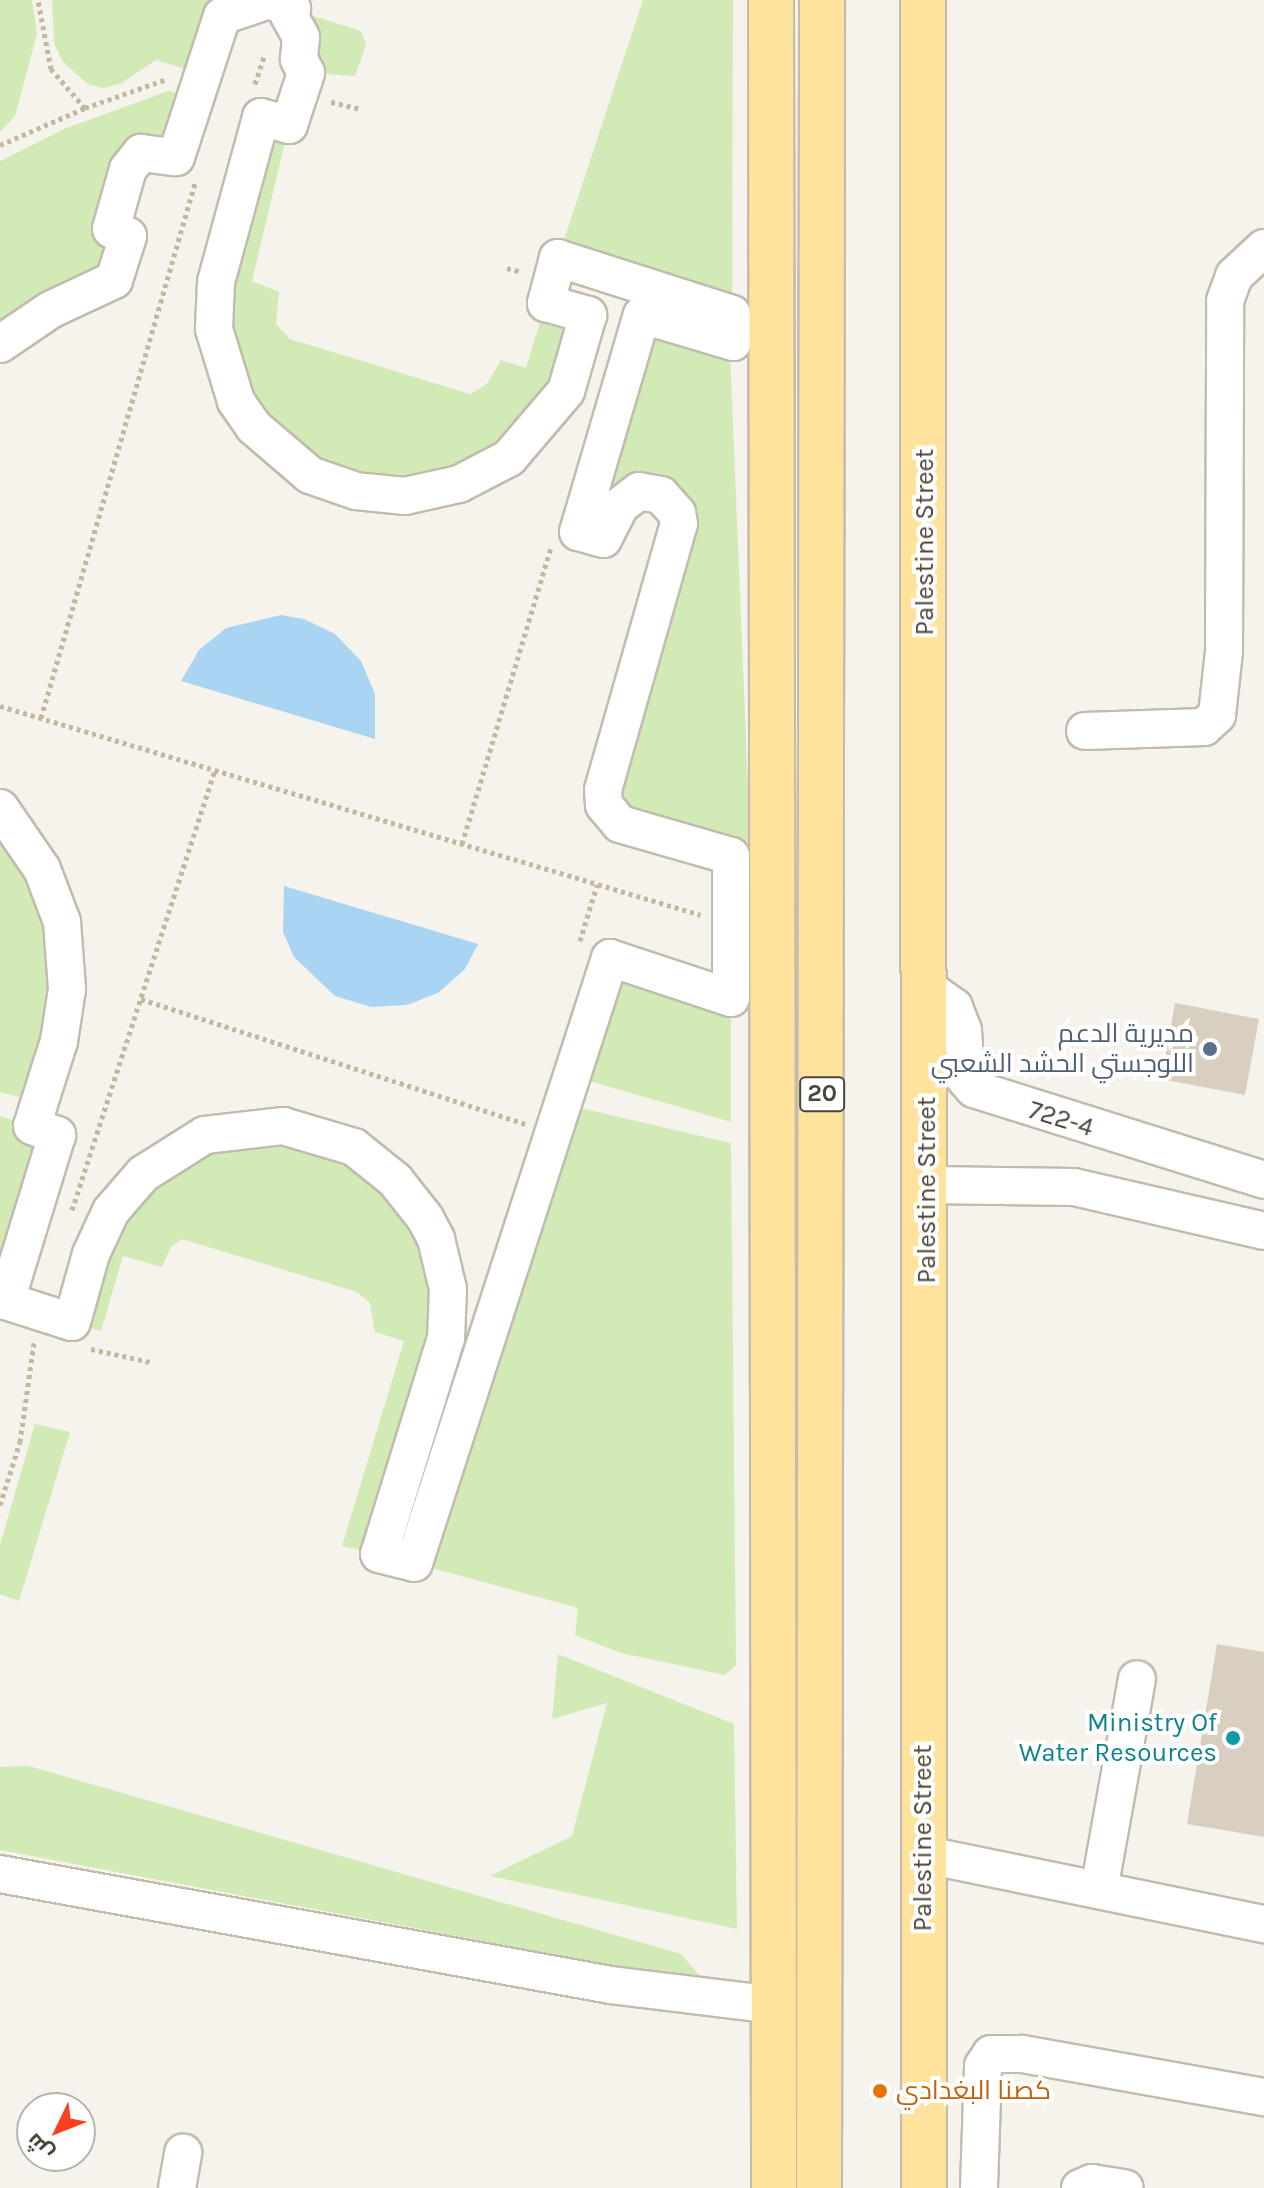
<!DOCTYPE html>
<html>
<head>
<meta charset="utf-8">
<style>
  body { margin:0 }
  #map { position:relative; width:1264px; height:2188px; overflow:hidden; background:#f6f3ec; font-family:Karla,Cairo,sans-serif }
  div>[style] { position:absolute }
  .green>* { inset:0; background:#d2eab5 }
  .water>* { inset:0; background:#a9d4f2 }
  .building>* { inset:0; background:#d8cfc1 }
  .path>* { height:5px; margin-top:-2.5px; transform-origin:0; background:repeating-linear-gradient(90deg,#c4b79f 0 4px,transparent 0 8px) }
  .roads { filter:drop-shadow(2px 0 #c2bbae) drop-shadow(-2px 0 #c2bbae) drop-shadow(0 2px #c2bbae) drop-shadow(0 -2px #c2bbae) }
  .minor>* { height:36px; margin:-18px; padding:0 18px; transform-origin:18px; border-radius:18px; background:#fff }
  .major>* { height:44px; margin:-22px; padding:0 22px; transform-origin:22px; border-radius:22px; background:#ffe39c }
  .dots>* { width:22px; height:22px; translate:-50% -50%; box-sizing:border-box; border:4px solid #fff; border-radius:50% }
  span { translate:-50% -50%; white-space:nowrap; text-align:center; line-height:1.15; -webkit-text-stroke:8px #fff; paint-order:stroke }
  .shield-label span { padding:2px 6px; background:#fff; border:2px solid; border-radius:6px; -webkit-text-stroke-width:0 }
  .shield-label { font-size:24px; color:#4b4439; font-weight:700 }
  .street-label { font-size:26px; color:#4b4439 }
  .service-label { font-size:26px; color:#4e5e75 }
  .right { translate:-100% -50%; text-align:right }
  .culture-label { font-size:26px; color:#0d838f }
  .food-label { font-size:26px; color:#c56008 }
  .left { translate:0 -50%; text-align:left }
  .north { position:absolute; left:16px; top:2092px; width:80px; height:80px; box-sizing:border-box; background:#fff; border:2px solid #b7b4b0; border-radius:50%; rotate:227deg; font-size:22px; font-weight:700; line-height:32px; text-align:center; color:#4b4439 }
  .north::after { content:''; display:block; margin:auto; width:28px; height:36px; background:#fc3f1d; clip-path:polygon(50% 0,100% 100%,50% 72%,0 100%) }
</style>
</head>
<body>
<div id="map">
  <div class="green">
    <i style="clip-path:polygon(0 0,32px 0,37px 34px,15px 116px,0 132px)"></i>
    <i style="clip-path:polygon(52px 0,269px 0,237px 7px,202px 74px,156px 60px,122px 83px,104px 88px,89px 85px,62px 61px,54px 43px)"></i>
    <i style="clip-path:polygon(643px 0,733px 0,732px 314px,558px 258px)"></i>
    <i style="clip-path:polygon(292px 9px,361px 31px,366px 45px,355px 76px,306px 73px)"></i>
    <i style="clip-path:polygon(168px 91px,194px 99px,176px 157px,151px 151px,114px 280px,0 344px,0 161px,64px 129px)"></i>
    <i style="clip-path:polygon(261px 117px,289px 125px,252px 281px,279px 292px,276px 324px,290px 339px,470px 394px,487px 384px,501px 360px,526px 368px,546px 303px,588px 315px,566px 391px,459px 484px,310px 475px,219px 354px)"></i>
    <i style="clip-path:polygon(642px 315px,730px 352px,750px 835px,742px 854px,611px 815px,679px 524px,661px 495px,578px 532px)"></i>
    <i style="clip-path:polygon(0 808px,62px 922px,39px 1102px,0 1092px)"></i>
    <i style="clip-path:polygon(610px 958px,731px 998px,731px 1122px,572px 1076px)"></i>
    <i style="clip-path:polygon(563px 1104px,731px 1143px,736px 1665px,725px 1675px,621px 1653px,575px 1635px,578px 1608px,414px 1563px)"></i>
    <i style="clip-path:polygon(0 1116px,57px 1135px,0 1300px)"></i>
    <i style="clip-path:polygon(234px 1129px,375px 1161px,448px 1289px,379px 1554px,342px 1546px,404px 1341px,375px 1332px,370px 1303px,357px 1292px,182px 1239px,171px 1247px,162px 1267px,123px 1256px,101px 1331px,72px 1322px,111px 1211px)"></i>
    <i style="clip-path:polygon(35px 1424px,70px 1432px,19px 1601px,0 1594px,0 1545px)"></i>
    <i style="clip-path:polygon(558px 1654px,734px 1724px,737px 1929px,490px 1876px,572px 1836px,607px 1703px,552px 1719px)"></i>
    <i style="clip-path:polygon(29px 1766px,681px 1954px,706px 1983px,0 1850px,0 1767px)"></i>
  </div>
  <div class="water">
    <i style="clip-path:polygon(281px 615px,304px 619px,335px 634px,361px 661px,375px 694px,375px 739px,181px 681px,199px 650px,226px 628px)"></i>
    <i style="clip-path:polygon(284px 886px,478px 944px,465px 969px,438px 993px,407px 1005px,371px 1007px,335px 996px,294px 957px,283px 932px)"></i>
  </div>
  <div class="building">
    <i style="clip-path:polygon(1175px 1003px,1259px 1019px,1245px 1095px,1161px 1079px)"></i>
    <i style="clip-path:polygon(1217px 1644px,1264px 1652px,1264px 1837px,1187px 1824px)"></i>
  </div>
  <div class="path">
    <i style="left:255px;top:84px;width:29px;rotate:-72deg"></i>
    <i style="left:331px;top:102px;width:31px;rotate:13deg"></i>
    <i style="left:85px;top:108px;width:87px;rotate:-19.5deg"></i>
    <i style="left:0;top:145px;width:93px;rotate:-23.5deg"></i>
    <i style="left:85px;top:108px;width:52px;rotate:-131.1deg"></i>
    <i style="left:51px;top:69px;width:70px;rotate:-100.7deg"></i>
    <i style="left:507px;top:268px;width:16px;rotate:15deg"></i>
    <i style="left:0;top:706px;width:731px;rotate:16.6deg"></i>
    <i style="left:41px;top:718px;width:557px;rotate:-73.94deg"></i>
    <i style="left:462px;top:844px;width:310px;rotate:-73.3deg"></i>
    <i style="left:580px;top:941px;width:59px;rotate:-73.1deg"></i>
    <i style="left:141px;top:999px;width:404px;rotate:18deg"></i>
    <i style="left:72px;top:1210px;width:462px;rotate:-72deg"></i>
    <i style="left:91px;top:1349px;width:60px;rotate:12.4deg"></i>
    <i style="left:0;top:1505px;width:66px;rotate:-72.4deg"></i>
    <i style="left:20px;top:1442px;width:101px;rotate:-82deg"></i>
  </div>
  <div class="roads">
    <div class="minor">
      <i style="left:0;top:344px;width:60px;rotate:-34.2deg"></i>
      <i style="left:50px;top:310px;width:71px;rotate:-25.1deg"></i>
      <i style="left:114px;top:280px;width:46px;rotate:-72.3deg"></i>
      <i style="left:128px;top:236px;width:18px;rotate:-158deg"></i>
      <i style="left:111px;top:229px;width:62px;rotate:-74.2deg"></i>
      <i style="left:128px;top:169px;width:21px;rotate:-51deg"></i>
      <i style="left:141px;top:153px;width:35px;rotate:7deg"></i>
      <i style="left:176px;top:157px;width:148px;rotate:-71.9deg"></i>
      <i style="left:222px;top:16px;width:50px;rotate:-18.8deg"></i>
      <i style="left:1085px;top:731px;width:119px;rotate:-1.9deg"></i>
      <i style="left:1204px;top:727px;width:18px;rotate:-43deg"></i>
      <i style="left:1217px;top:715px;width:63px;rotate:-83.7deg"></i>
      <i style="left:1224px;top:652px;width:351px;rotate:-89.8deg"></i>
      <i style="left:1225px;top:301px;width:27px;rotate:-70deg"></i>
      <i style="left:1234px;top:276px;width:41px;rotate:-43deg"></i>
      <i style="left:0;top:808px;width:74px;rotate:55.5deg"></i>
      <i style="left:42px;top:869px;width:57px;rotate:69.3deg"></i>
      <i style="left:62px;top:922px;width:67px;rotate:85.7deg"></i>
      <i style="left:67px;top:989px;width:53px;rotate:98.7deg"></i>
      <i style="left:59px;top:1041px;width:89px;rotate:107.6deg"></i>
      <i style="left:32px;top:1126px;width:27px;rotate:20deg"></i>
      <i style="left:57px;top:1135px;width:174px;rotate:107.1deg"></i>
      <i style="left:6px;top:1301px;width:69px;rotate:17.7deg"></i>
      <i style="left:72px;top:1322px;width:71px;rotate:-74.4deg"></i>
      <i style="left:91px;top:1254px;width:47px;rotate:-65.1deg"></i>
      <i style="left:111px;top:1211px;width:49px;rotate:-49.1deg"></i>
      <i style="left:143px;top:1174px;width:73px;rotate:-32.2deg"></i>
      <i style="left:205px;top:1135px;width:79px;rotate:-6.6deg"></i>
      <i style="left:283px;top:1126px;width:74px;rotate:16.5deg"></i>
      <i style="left:354px;top:1147px;width:53px;rotate:38.8deg"></i>
      <i style="left:395px;top:1180px;width:48px;rotate:51.7deg"></i>
      <i style="left:425px;top:1218px;width:24px;rotate:62deg"></i>
      <i style="left:436px;top:1239px;width:51px;rotate:76.5deg"></i>
      <i style="left:448px;top:1289px;width:49px;rotate:92.3deg"></i>
      <i style="left:446px;top:1338px;width:226px;rotate:107.2deg"></i>
      <i style="left:379px;top:1554px;width:36px;rotate:14deg"></i>
      <i style="left:414px;top:1563px;width:636px;rotate:-72.05deg"></i>
      <i style="left:610px;top:958px;width:127px;rotate:18.3deg"></i>
      <i style="left:731px;top:998px;width:142px;rotate:-90deg"></i>
      <i style="left:731px;top:856px;width:116px;rotate:-163.9deg"></i>
      <i style="left:620px;top:824px;width:25px;rotate:-130deg"></i>
      <i style="left:604px;top:805px;width:15px;rotate:-94deg"></i>
      <i style="left:603px;top:790px;width:277px;rotate:-74.1deg"></i>
      <i style="left:679px;top:524px;width:11px;rotate:-100deg"></i>
      <i style="left:677px;top:513px;width:24px;rotate:-132deg"></i>
      <i style="left:661px;top:495px;width:22px;rotate:-170deg"></i>
      <i style="left:639px;top:491px;width:24px;rotate:142deg"></i>
      <i style="left:620px;top:506px;width:37px;rotate:117deg"></i>
      <i style="left:603px;top:539px;width:26px;rotate:-164deg"></i>
      <i style="left:578px;top:532px;width:226px;rotate:-73.6deg"></i>
      <i style="left:642px;top:315px;width:95px;rotate:16.5deg"></i>
      <i style="left:733px;top:342px;width:28px;rotate:-92deg"></i>
      <i style="left:732px;top:314px;width:183px;rotate:-162.2deg"></i>
      <i style="left:558px;top:258px;width:47px;rotate:104.9deg"></i>
      <i style="left:546px;top:303px;width:44px;rotate:15.9deg"></i>
      <i style="left:588px;top:315px;width:79px;rotate:106.1deg"></i>
      <i style="left:566px;top:391px;width:88px;rotate:130.4deg"></i>
      <i style="left:509px;top:458px;width:56px;rotate:152.5deg"></i>
      <i style="left:459px;top:484px;width:55px;rotate:167.5deg"></i>
      <i style="left:405px;top:496px;width:49px;rotate:-174.2deg"></i>
      <i style="left:356px;top:491px;width:49px;rotate:-160.8deg"></i>
      <i style="left:310px;top:475px;width:74px;rotate:-139.4deg"></i>
      <i style="left:254px;top:427px;width:32px;rotate:-125deg"></i>
      <i style="left:236px;top:401px;width:75px;rotate:-107deg"></i>
      <i style="left:214px;top:329px;width:47px;rotate:-87.6deg"></i>
      <i style="left:216px;top:282px;width:171px;rotate:-74.7deg"></i>
      <i style="left:261px;top:117px;width:29px;rotate:16deg"></i>
      <i style="left:289px;top:125px;width:55px;rotate:-71.9deg"></i>
      <i style="left:306px;top:73px;width:16px;rotate:-117deg"></i>
      <i style="left:299px;top:59px;width:22px;rotate:-85deg"></i>
      <i style="left:301px;top:37px;width:25px;rotate:-119deg"></i>
      <i style="left:289px;top:15px;width:7px;rotate:-63deg"></i>
      <i style="left:292px;top:9px;width:25px;rotate:-159deg"></i>
      <i style="left:927px;top:988px;width:33px;rotate:35deg"></i>
      <i style="left:954px;top:1007px;width:25px;rotate:69deg"></i>
      <i style="left:963px;top:1030px;width:50px;rotate:86.6deg"></i>
      <i style="left:966px;top:1080px;width:12px;rotate:48deg"></i>
      <i style="left:974px;top:1089px;width:304px;rotate:17.4deg"></i>
      <i style="left:928px;top:1185px;width:146px;rotate:0.8deg"></i>
      <i style="left:1074px;top:1187px;width:195px;rotate:13deg"></i>
      <i style="left:922px;top:1854px;width:349px;rotate:11.6deg"></i>
      <i style="left:0;top:1874px;width:621px;rotate:10.3deg"></i>
      <i style="left:611px;top:1985px;width:164px;rotate:7deg"></i>
      <i style="left:1099px;top:1890px;width:214px;rotate:-79.8deg"></i>
      <i style="left:177px;top:2188px;width:36px;rotate:-80deg"></i>
      <i style="left:979px;top:2188px;width:122px;rotate:-88.1deg"></i>
      <i style="left:983px;top:2066px;width:14px;rotate:-56deg"></i>
      <i style="left:991px;top:2054px;width:31px"></i>
      <i style="left:1022px;top:2054px;width:246px;rotate:10.1deg"></i>
      <i style="left:1080px;top:2188px;width:13px;rotate:-23deg"></i>
      <i style="left:1092px;top:2183px;width:33px;rotate:9deg"></i>
    </div>
    <div class="major">
      <i style="left:771px;top:0;width:2188px;rotate:89.92deg"></i>
      <i style="left:923px;top:0;width:2188px;rotate:89.97deg"></i>
      <i style="left:819px;top:2188px;width:2188px;rotate:-89.92deg"></i>
    </div>
  </div>
  <div class="dots">
    <i style="left:1210px;top:1049px;background:#5c6f8a"></i>
    <i style="left:1233px;top:1738px;background:#0f9aa8"></i>
    <i style="left:880px;top:2091px;background:#e8710a"></i>
  </div>
  <div class="shield-label">
    <span style="left:822px;top:1094px">20</span>
  </div>
  <div class="street-label">
    <span style="left:925px;top:542px;rotate:-90deg">Palestine Street</span>
    <span style="left:1061px;top:1119px;rotate:17deg">722-4</span>
    <span style="left:927px;top:1190px;rotate:-90deg">Palestine Street</span>
    <span style="left:923px;top:1838px;rotate:-90deg">Palestine Street</span>
  </div>
  <div class="service-label">
    <span class="right" style="left:1194px;top:1049px">مديرية الدعم<br>اللوجستي الحشد الشعبي</span>
  </div>
  <div class="culture-label">
    <span class="right" style="left:1217px;top:1738px">Ministry Of<br>Water Resources</span>
  </div>
  <div class="food-label">
    <span class="left" style="left:896px;top:2091px">كصنا البغدادي</span>
  </div>
  <div class="north">ش</div>
</div>
</body>
</html>
